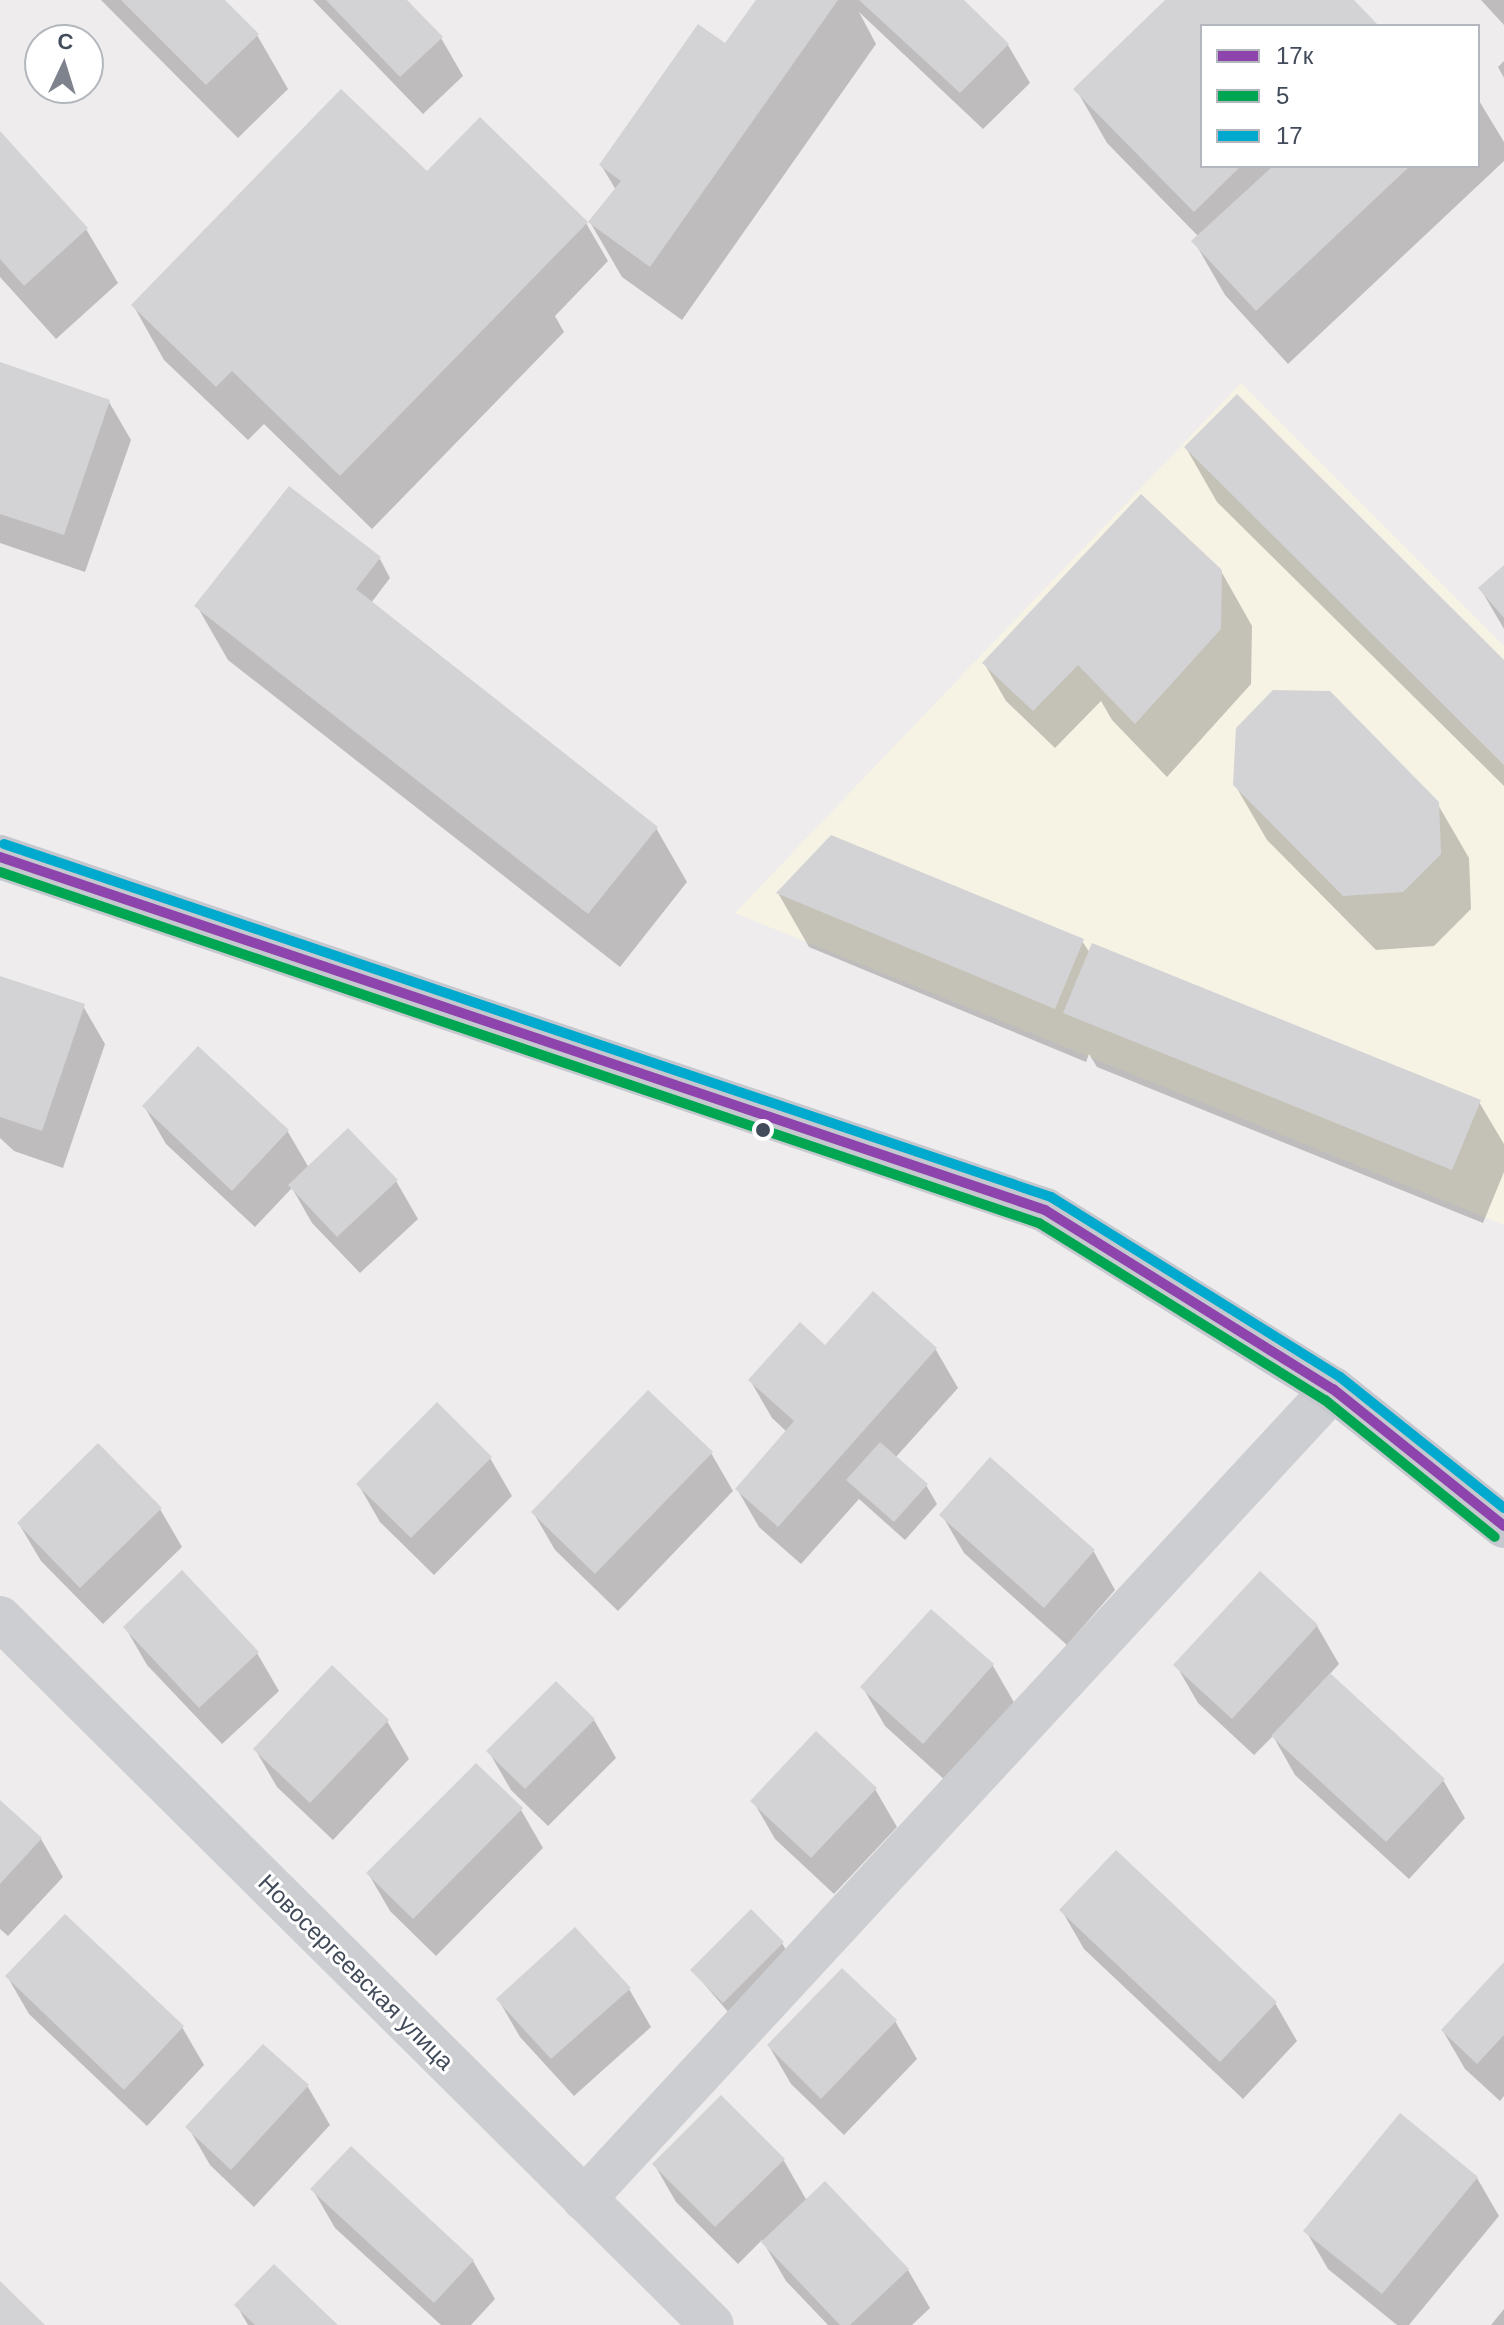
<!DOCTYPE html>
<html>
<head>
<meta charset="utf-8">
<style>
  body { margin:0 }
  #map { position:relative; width:1504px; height:2325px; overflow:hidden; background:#eeecec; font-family:Helvetica,sans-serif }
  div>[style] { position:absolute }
  .commercial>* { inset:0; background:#f6f3e5 }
  .shadow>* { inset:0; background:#0003 }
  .building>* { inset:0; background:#d3d3d5 }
  .minor>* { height:44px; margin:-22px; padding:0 22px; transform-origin:22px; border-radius:22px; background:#ccced2 }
  .primary>* { height:44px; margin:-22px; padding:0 22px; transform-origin:22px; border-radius:22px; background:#c5c8ce }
  .bus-1>* { height:10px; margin:-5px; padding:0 5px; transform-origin:5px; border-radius:5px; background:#8e44ad }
  .bus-2>* { height:10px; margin:-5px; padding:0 5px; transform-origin:5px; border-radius:5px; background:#00a651 }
  .bus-3>* { height:10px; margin:-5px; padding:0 5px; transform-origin:5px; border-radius:5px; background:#00a9ce }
  .dots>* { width:22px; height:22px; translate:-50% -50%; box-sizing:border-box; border:4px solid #fff; border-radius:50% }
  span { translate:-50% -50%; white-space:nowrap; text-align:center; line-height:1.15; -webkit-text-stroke:6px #fff; paint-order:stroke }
  .street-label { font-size:24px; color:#424b5a }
  .legend { position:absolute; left:1200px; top:24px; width:280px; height:144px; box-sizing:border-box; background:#fff; border:2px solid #b3b7bd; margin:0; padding:10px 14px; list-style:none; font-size:24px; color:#424b5a }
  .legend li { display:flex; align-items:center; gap:16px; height:40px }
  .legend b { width:40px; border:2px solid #b3b7bd }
  .north { position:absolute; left:24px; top:24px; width:80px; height:80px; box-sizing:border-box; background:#fff; border:2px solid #b3b7bd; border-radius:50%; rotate:4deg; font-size:22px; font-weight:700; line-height:32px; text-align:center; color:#424b5a }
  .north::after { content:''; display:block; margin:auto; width:28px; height:36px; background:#7e838d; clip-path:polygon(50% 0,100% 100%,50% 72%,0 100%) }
</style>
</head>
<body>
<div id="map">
  <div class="commercial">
    <i style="clip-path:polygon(1241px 383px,1504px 646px,1504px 1225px,735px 913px)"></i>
  </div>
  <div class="shadow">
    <i style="clip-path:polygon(101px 0,222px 0,257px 35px,288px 89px,238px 138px)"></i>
    <i style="clip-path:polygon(313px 0,404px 0,441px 38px,463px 76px,423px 114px)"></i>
    <i style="clip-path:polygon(758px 0,961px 0,1008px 45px,1030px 83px,983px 129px,859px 12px,876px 44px,682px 320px,622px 277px,590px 222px,616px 190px,601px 165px,725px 46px)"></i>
    <i style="clip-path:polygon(1168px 0,1351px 0,1376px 26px,1202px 26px,1202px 166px,1478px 166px,1478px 99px,1504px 142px,1504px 161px,1288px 364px,1225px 295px,1194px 241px,1199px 237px,1107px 143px,1076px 89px)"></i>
    <i style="clip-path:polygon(1481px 0,1504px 0,1504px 25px)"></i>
    <i style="clip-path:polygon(1504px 61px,1504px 78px,1498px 67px)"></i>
    <i style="clip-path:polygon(0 134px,86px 229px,118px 283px,56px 339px,0 277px)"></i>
    <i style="clip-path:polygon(434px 181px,586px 223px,608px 261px,555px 316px,564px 332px,372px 529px,264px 424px,248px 440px,164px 360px,133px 305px)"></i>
    <i style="clip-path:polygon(0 364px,109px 402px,131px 440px,85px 572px,0 543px)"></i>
    <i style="clip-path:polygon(1186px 448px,1504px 663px,1504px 786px,1217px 502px)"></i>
    <i style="clip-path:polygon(380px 559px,390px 578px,371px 603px,656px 828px,687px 882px,620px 967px,228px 660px,197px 606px)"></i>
    <i style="clip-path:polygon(1504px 568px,1504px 629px,1480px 588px)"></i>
    <i style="clip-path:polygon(1221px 571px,1252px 626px,1251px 684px,1167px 777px,1112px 720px,1101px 701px,1055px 748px,1006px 701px,984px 663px)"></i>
    <i style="clip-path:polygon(1235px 785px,1437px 803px,1469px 858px,1471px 909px,1434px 946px,1376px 950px,1267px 840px)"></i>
    <i style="clip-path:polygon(778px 893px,1082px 941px,1090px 953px,1479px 1102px,1504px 1144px,1504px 1172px,1483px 1223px,1097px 1067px,1089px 1054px,1086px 1062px,809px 947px)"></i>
    <i style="clip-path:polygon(0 979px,83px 1006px,105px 1044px,63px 1168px,14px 1151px,0 1138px)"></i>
    <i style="clip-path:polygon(198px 1048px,288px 1132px,309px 1168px,396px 1181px,418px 1219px,360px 1273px,312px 1223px,292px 1188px,255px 1227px,166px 1144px,144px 1106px)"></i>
    <i style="clip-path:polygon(873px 1294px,936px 1350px,958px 1388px,895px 1458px,926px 1485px,937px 1504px,905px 1540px,859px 1499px,801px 1564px,759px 1527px,737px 1489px,787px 1432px,772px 1418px,750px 1380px,826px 1348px)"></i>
    <i style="clip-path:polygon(711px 1453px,733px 1491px,618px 1611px,555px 1550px,533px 1512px)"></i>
    <i style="clip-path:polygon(490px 1458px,512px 1496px,434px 1575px,380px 1522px,358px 1484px)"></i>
    <i style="clip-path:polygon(160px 1509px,182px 1547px,103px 1624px,41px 1561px,19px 1524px)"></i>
    <i style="clip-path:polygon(942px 1515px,1094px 1552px,1115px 1590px,1067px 1645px,964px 1553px)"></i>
    <i style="clip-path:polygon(931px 1611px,993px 1666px,1015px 1704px,946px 1781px,885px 1726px,863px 1688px)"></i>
    <i style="clip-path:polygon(1317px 1626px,1339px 1664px,1329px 1675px,1443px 1780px,1465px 1818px,1409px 1879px,1295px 1775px,1273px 1736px,1254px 1755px,1198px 1703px,1176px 1665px)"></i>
    <i style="clip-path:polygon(125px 1627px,257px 1653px,279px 1691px,222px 1744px,147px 1665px)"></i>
    <i style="clip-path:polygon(594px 1720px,616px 1758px,548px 1826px,511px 1790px,489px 1752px)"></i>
    <i style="clip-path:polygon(387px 1721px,409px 1759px,333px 1840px,277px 1787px,255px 1749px)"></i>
    <i style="clip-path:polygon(875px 1789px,897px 1827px,834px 1894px,775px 1839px,753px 1801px)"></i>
    <i style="clip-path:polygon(0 1802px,41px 1839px,63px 1877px,8px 1936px,0 1929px)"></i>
    <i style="clip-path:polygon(521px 1810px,543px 1848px,436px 1956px,390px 1911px,368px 1873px)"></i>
    <i style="clip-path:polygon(1062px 1911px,1275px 2003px,1297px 2041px,1243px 2099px,1084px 1949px)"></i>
    <i style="clip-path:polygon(782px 1943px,793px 1962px,735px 2020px,693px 1971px)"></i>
    <i style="clip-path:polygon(1504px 1965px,1504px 2096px,1500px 2101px,1465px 2069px,1443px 2031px)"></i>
    <i style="clip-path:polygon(7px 1976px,182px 2027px,204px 2065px,147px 2126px,29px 2014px)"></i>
    <i style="clip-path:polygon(629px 1989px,651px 2027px,574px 2096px,520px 2037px,498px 1999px)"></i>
    <i style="clip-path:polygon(895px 2021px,917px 2059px,844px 2135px,791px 2084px,769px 2046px)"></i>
    <i style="clip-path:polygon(264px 2046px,308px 2087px,330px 2125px,254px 2207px,210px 2165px,188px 2127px)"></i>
    <i style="clip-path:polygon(721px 2098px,784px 2161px,807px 2201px,908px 2270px,930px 2308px,912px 2325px,828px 2325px,786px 2281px,762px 2240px,738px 2264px,676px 2202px,654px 2164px)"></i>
    <i style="clip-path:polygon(1477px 2178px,1499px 2216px,1409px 2325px,1397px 2325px,1328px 2269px,1306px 2231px)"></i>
    <i style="clip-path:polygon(313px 2190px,473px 2261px,495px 2299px,471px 2325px,441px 2325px,335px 2228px)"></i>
    <i style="clip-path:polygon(237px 2306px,335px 2325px,248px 2325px)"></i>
    <i style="clip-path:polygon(1504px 2309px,1504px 2325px,1491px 2325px)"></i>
  </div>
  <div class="building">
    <i style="clip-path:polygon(121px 0,225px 0,259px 34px,206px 85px)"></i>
    <i style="clip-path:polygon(326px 0,407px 0,443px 37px,400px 77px)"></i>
    <i style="clip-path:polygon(756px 0,838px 0,650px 267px,588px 222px,621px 181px,599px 165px,698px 24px,725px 43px)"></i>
    <i style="clip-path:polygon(859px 0,964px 0,1009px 44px,960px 93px)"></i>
    <i style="clip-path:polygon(1165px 0,1354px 0,1379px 26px,1202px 26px,1202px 166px,1241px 166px,1194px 212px,1073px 89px)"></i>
    <i style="clip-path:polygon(341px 89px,427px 171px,480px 117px,588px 222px,340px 476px,232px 371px,216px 387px,131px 305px)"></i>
    <i style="clip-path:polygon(0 131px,88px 228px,24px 286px,0 259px)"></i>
    <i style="clip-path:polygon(1273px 166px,1410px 166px,1256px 311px,1191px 241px)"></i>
    <i style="clip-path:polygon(0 362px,110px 400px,64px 535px,0 514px)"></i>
    <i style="clip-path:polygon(1237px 394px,1504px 660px,1504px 765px,1184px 447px)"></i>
    <i style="clip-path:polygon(289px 486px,381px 557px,356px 589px,658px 827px,588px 914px,194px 606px)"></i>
    <i style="clip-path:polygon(1141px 494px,1222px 570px,1221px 629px,1135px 724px,1078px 665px,1033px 711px,982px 663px)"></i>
    <i style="clip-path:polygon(1504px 565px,1504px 618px,1478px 588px)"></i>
    <i style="clip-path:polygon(1273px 690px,1330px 691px,1439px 802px,1441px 854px,1403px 892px,1343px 896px,1233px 785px,1236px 728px)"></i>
    <i style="clip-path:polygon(831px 835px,1084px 939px,1055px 1009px,776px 893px)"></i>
    <i style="clip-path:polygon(1092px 943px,1481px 1100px,1452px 1170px,1063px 1013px)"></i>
    <i style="clip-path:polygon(0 976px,85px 1004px,42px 1131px,0 1117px)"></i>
    <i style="clip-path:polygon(198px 1046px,289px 1130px,232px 1191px,142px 1106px)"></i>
    <i style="clip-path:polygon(348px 1128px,398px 1180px,337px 1237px,288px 1185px)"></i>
    <i style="clip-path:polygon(873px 1291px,937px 1348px,778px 1527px,735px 1489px,794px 1421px,748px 1380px,800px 1322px,825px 1345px)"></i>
    <i style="clip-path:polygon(648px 1390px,713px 1452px,595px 1574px,531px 1512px)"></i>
    <i style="clip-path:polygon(437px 1402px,492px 1457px,411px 1538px,356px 1484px)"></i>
    <i style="clip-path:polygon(880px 1442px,928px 1484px,894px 1522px,846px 1480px)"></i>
    <i style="clip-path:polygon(98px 1443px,162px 1508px,80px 1588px,17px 1523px)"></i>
    <i style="clip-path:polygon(990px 1457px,1095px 1550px,1044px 1608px,939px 1515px)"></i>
    <i style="clip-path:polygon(182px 1570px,259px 1652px,199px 1708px,123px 1627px)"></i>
    <i style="clip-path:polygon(1260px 1571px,1318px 1625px,1232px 1719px,1173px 1665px)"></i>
    <i style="clip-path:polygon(931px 1609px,994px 1664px,923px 1744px,860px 1687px)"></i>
    <i style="clip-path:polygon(332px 1665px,389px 1720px,310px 1803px,253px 1749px)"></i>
    <i style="clip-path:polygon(1330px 1673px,1445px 1779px,1386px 1842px,1271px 1736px)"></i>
    <i style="clip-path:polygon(556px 1681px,595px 1719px,525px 1789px,486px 1751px)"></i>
    <i style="clip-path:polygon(816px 1731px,877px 1788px,811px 1858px,750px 1801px)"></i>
    <i style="clip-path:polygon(476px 1763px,523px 1808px,413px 1919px,366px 1873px)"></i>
    <i style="clip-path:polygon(0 1800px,42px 1838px,0 1884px)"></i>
    <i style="clip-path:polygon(1116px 1850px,1277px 2002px,1220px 2062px,1059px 1910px)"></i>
    <i style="clip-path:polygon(751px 1909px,784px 1942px,723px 2003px,690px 1970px)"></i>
    <i style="clip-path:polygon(65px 1914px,184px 2026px,124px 2090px,5px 1976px)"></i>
    <i style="clip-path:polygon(575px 1927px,631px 1988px,551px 2059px,496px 1999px)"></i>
    <i style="clip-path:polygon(1504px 1962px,1504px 2035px,1477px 2064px,1441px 2030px)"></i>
    <i style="clip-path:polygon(842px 1968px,897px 2020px,821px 2099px,767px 2045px)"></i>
    <i style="clip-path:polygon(263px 2044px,309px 2085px,231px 2170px,185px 2127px)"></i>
    <i style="clip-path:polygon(721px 2095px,785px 2159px,715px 2227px,652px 2164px)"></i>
    <i style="clip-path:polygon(1400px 2113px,1478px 2177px,1382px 2294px,1303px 2231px)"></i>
    <i style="clip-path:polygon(351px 2146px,474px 2260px,434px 2303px,310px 2189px)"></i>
    <i style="clip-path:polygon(825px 2181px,909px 2269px,850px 2325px,840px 2325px,761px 2242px)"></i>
    <i style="clip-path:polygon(274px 2264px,338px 2325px,255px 2325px,234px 2305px)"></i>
    <i style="clip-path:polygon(0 2281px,45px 2325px,0 2325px)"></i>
  </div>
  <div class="minor">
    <i style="left:0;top:1618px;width:1003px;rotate:44.8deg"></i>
    <i style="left:584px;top:2199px;width:1103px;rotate:-47.24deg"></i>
  </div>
  <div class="primary">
    <i style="left:0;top:857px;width:1103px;rotate:18.66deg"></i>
    <i style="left:1045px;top:1210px;width:339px;rotate:31.9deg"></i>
    <i style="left:1333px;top:1389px;width:219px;rotate:38.7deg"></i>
  </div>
  <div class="bus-1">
    <i style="left:0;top:857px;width:1103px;rotate:18.66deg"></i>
    <i style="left:1045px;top:1210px;width:339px;rotate:31.9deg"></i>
    <i style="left:1333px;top:1389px;width:219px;rotate:38.7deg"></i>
  </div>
  <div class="bus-2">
    <i style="left:0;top:872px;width:1097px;rotate:18.67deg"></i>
    <i style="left:1039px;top:1223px;width:336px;rotate:31.8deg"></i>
    <i style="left:1325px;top:1400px;width:218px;rotate:38.9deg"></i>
  </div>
  <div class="bus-3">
    <i style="left:4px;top:844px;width:1105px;rotate:18.63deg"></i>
    <i style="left:1051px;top:1197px;width:340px;rotate:31.9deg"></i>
    <i style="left:1340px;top:1377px;width:210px;rotate:38.6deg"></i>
  </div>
  <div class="dots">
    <i style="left:763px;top:1130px;background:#424b5a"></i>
  </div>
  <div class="street-label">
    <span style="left:356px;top:1972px;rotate:45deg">Новосергеевская улица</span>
  </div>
  <ul class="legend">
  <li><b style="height:10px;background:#8e44ad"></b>17к</li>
  <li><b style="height:10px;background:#00a651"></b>5</li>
  <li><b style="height:10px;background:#00a9ce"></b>17</li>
  </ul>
  <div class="north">С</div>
</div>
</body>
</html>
